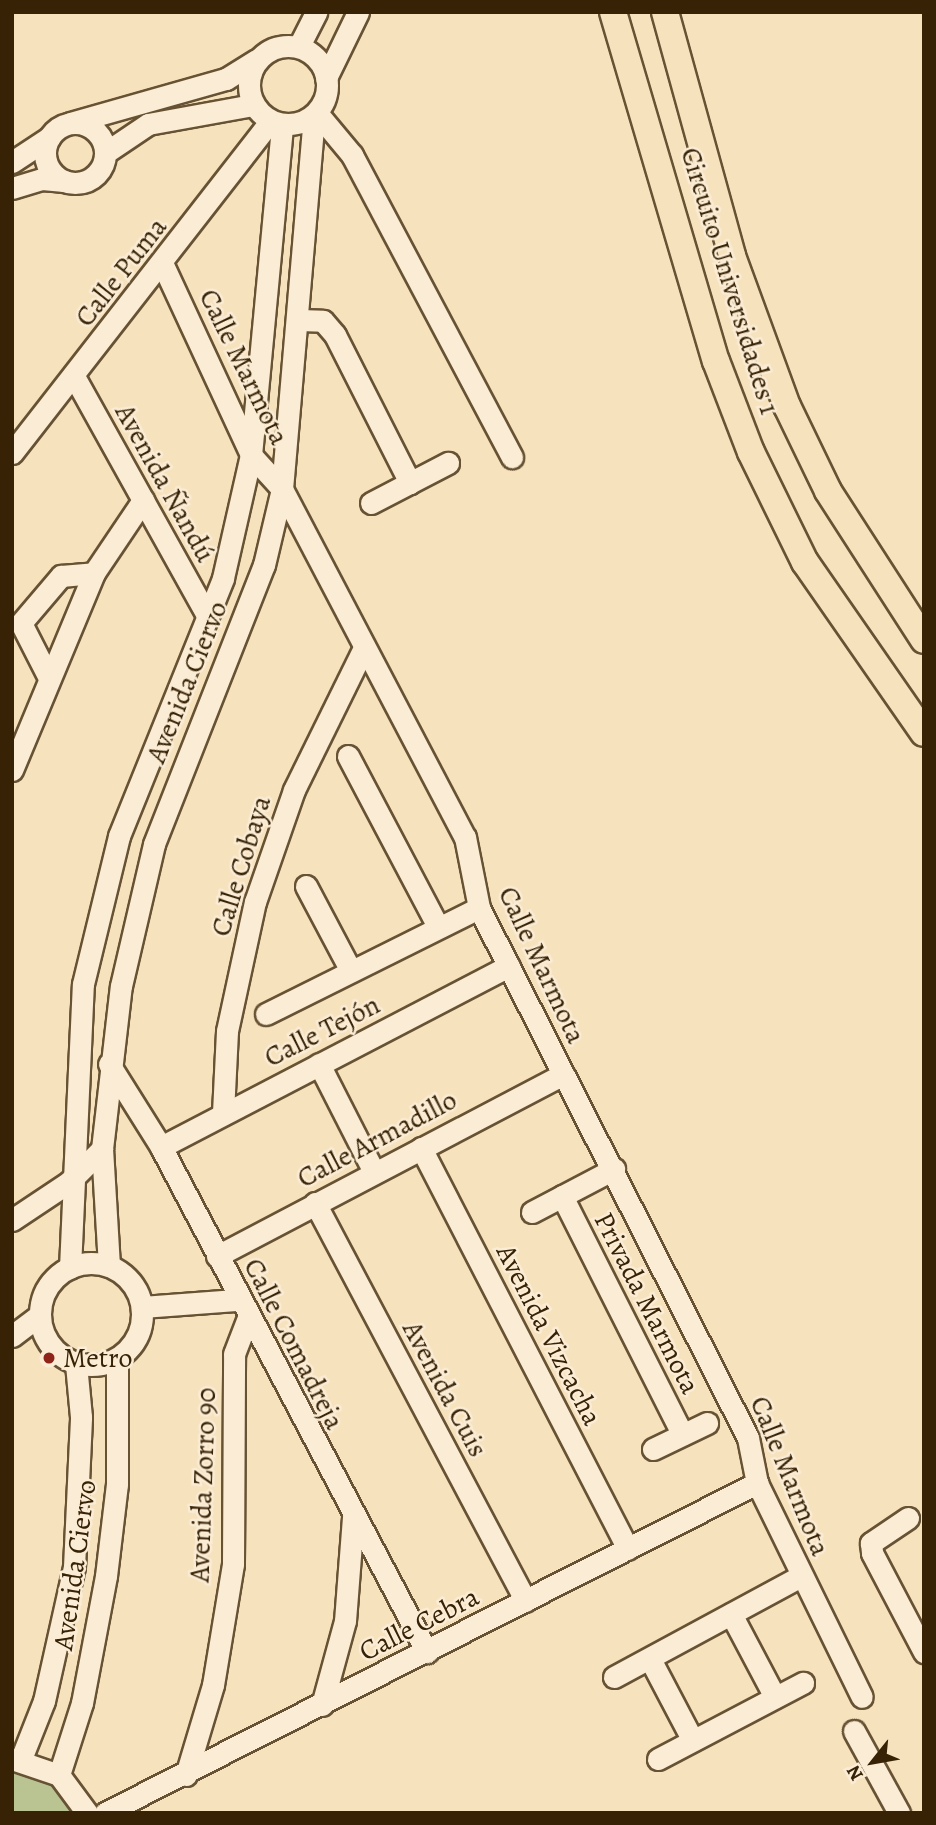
<!DOCTYPE html>
<html>
<head>
<meta charset="utf-8">
<style>
  body { margin:0 }
  #map { position:relative; width:936px; height:1825px; overflow:hidden; background:#f7e2be; font-family:Alegreya,serif }
  div>[style] { position:absolute }
  .green>* { inset:0; background:#bac493 }
  .roads { filter:drop-shadow(2px 0 #675233) drop-shadow(-2px 0 #675233) drop-shadow(0 2px #675233) drop-shadow(0 -2px #675233) }
  .minor>* { height:21px; margin:-10.5px; padding:0 10.5px; transform-origin:10.5px; border-radius:10.5px; background:#faecd5 }
  .minor>.ring { margin:-10.5px; padding:0; box-sizing:content-box; background:none; border:21px solid #faecd5; border-radius:50% }
  .major>* { height:26px; margin:-13px; padding:0 13px; transform-origin:13px; border-radius:13px; background:#f7e2be }
  .dots>* { width:19px; height:19px; translate:-50% -50%; box-sizing:border-box; border:4px solid #faecd5; border-radius:50% }
  span { translate:-50% -50%; white-space:nowrap; text-align:center; line-height:1.15; -webkit-text-stroke:5px #faecd5; paint-order:stroke }
  .street-label { font-size:28px; color:#372205 }
  .poi-label { font-size:28px; color:#372205 }
  .left { translate:0 -50%; text-align:left }
  .frame { position:absolute; inset:0; border:14px solid #372205; pointer-events:none }
  .north { position:absolute; left:838px; top:1727px; width:70px; height:70px; -webkit-text-stroke:5px #faecd5; paint-order:stroke; rotate:239deg; font-size:19px; font-weight:700; line-height:28px; text-align:center; color:#372205 }
  .north::after { content:''; display:block; margin:auto; width:24px; height:32px; background:#372205; clip-path:polygon(50% 0,100% 100%,50% 72%,0 100%) }
</style>
</head>
<body>
<div id="map">
  <div class="green">
    <i style="clip-path:polygon(12px 1760px,59px 1775px,85px 1813px,12px 1813px)"></i>
  </div>
  <div class="roads">
    <div class="minor">
      <i class="ring" style="left:249px;top:46px;width:57px;height:57px"></i>
      <i style="left:299px;top:46px;width:38px;rotate:-63deg"></i>
      <i style="left:326px;top:78px;width:73px;rotate:-64.1deg"></i>
      <i style="left:317px;top:113px;width:55px;rotate:50.2deg"></i>
      <i style="left:352px;top:155px;width:342px;rotate:62.1deg"></i>
      <i style="left:70px;top:123px;width:162px;rotate:-15.8deg"></i>
      <i style="left:226px;top:79px;width:36px;rotate:-32deg"></i>
      <i class="ring" style="left:45px;top:123px;width:39px;height:39px"></i>
      <i style="left:105px;top:153px;width:52px;rotate:-34deg"></i>
      <i style="left:148px;top:124px;width:107px;rotate:-10.3deg"></i>
      <i style="left:12px;top:162px;width:45px;rotate:-33.3deg"></i>
      <i style="left:12px;top:188px;width:31px;rotate:-17deg"></i>
      <i style="left:42px;top:179px;width:22px;rotate:5deg"></i>
      <i style="left:163px;top:265px;width:209px;rotate:65.1deg"></i>
      <i style="left:251px;top:455px;width:46px;rotate:47.6deg"></i>
      <i style="left:282px;top:489px;width:393px;rotate:62.3deg"></i>
      <i style="left:465px;top:837px;width:72px;rotate:78.8deg"></i>
      <i style="left:479px;top:908px;width:594px;rotate:63.09deg"></i>
      <i style="left:748px;top:1438px;width:46px;rotate:78.7deg"></i>
      <i style="left:757px;top:1483px;width:238px;rotate:63.9deg"></i>
      <i style="left:299px;top:320px;width:24px;rotate:2deg"></i>
      <i style="left:323px;top:321px;width:18px;rotate:49deg"></i>
      <i style="left:335px;top:335px;width:166px;rotate:63.1deg"></i>
      <i style="left:75px;top:378px;width:271px;rotate:60.9deg"></i>
      <i style="left:12px;top:453px;width:420px;rotate:-52.1deg"></i>
      <i style="left:371px;top:503px;width:87px;rotate:-27.5deg"></i>
      <i style="left:48px;top:676px;width:59px;rotate:-117deg"></i>
      <i style="left:21px;top:623px;width:62px;rotate:-49.6deg"></i>
      <i style="left:61px;top:576px;width:33px;rotate:-5deg"></i>
      <i style="left:348px;top:756px;width:193px;rotate:62.2deg"></i>
      <i style="left:12px;top:770px;width:213px;rotate:-67.4deg"></i>
      <i style="left:94px;top:573px;width:88px;rotate:-56.1deg"></i>
      <i style="left:306px;top:886px;width:96px;rotate:62.1deg"></i>
      <i style="left:266px;top:1014px;width:238px;rotate:-26.5deg"></i>
      <i style="left:109px;top:1064px;width:98px;rotate:57.9deg"></i>
      <i style="left:161px;top:1147px;width:571px;rotate:62.22deg"></i>
      <i style="left:319px;top:1064px;width:121px;rotate:63deg"></i>
      <i style="left:223px;top:1113px;width:82px;rotate:-87.2deg"></i>
      <i style="left:227px;top:1031px;width:132px;rotate:-77.8deg"></i>
      <i style="left:255px;top:902px;width:119px;rotate:-70.8deg"></i>
      <i style="left:294px;top:790px;width:156px;rotate:-63.8deg"></i>
      <i style="left:161px;top:1147px;width:392px;rotate:-27.5deg"></i>
      <i style="left:421px;top:1148px;width:451px;rotate:62.7deg"></i>
      <i style="left:562px;top:1196px;width:267px;rotate:63.2deg"></i>
      <i style="left:315px;top:1203px;width:450px;rotate:62.1deg"></i>
      <i style="left:532px;top:1212px;width:93px;rotate:-27.7deg"></i>
      <i style="left:12px;top:1220px;width:69px;rotate:-33.7deg"></i>
      <i style="left:69px;top:1182px;width:47px;rotate:-45deg"></i>
      <i style="left:217px;top:1256px;width:391px;rotate:-27.7deg"></i>
      <i class="ring" style="left:40px;top:1263px;width:81px;height:81px"></i>
      <i style="left:109px;top:1266px;width:117px;rotate:-93.4deg"></i>
      <i style="left:102px;top:1149px;width:164px;rotate:-83.4deg"></i>
      <i style="left:121px;top:986px;width:146px;rotate:-76.9deg"></i>
      <i style="left:154px;top:844px;width:300px;rotate:-68.5deg"></i>
      <i style="left:264px;top:565px;width:78px;rotate:-76.7deg"></i>
      <i style="left:282px;top:489px;width:375px;rotate:-85.1deg"></i>
      <i style="left:70px;top:1268px;width:284px;rotate:-87.4deg"></i>
      <i style="left:83px;top:984px;width:152px;rotate:-76.3deg"></i>
      <i style="left:119px;top:836px;width:278px;rotate:-68deg"></i>
      <i style="left:223px;top:578px;width:126px;rotate:-77.2deg"></i>
      <i style="left:251px;top:455px;width:332px;rotate:-84.6deg"></i>
      <i style="left:142px;top:1307px;width:94px;rotate:-4.3deg"></i>
      <i style="left:12px;top:1336px;width:35px;rotate:-37deg"></i>
      <i style="left:653px;top:1449px;width:60px;rotate:-25.7deg"></i>
      <i style="left:908px;top:1518px;width:45px;rotate:146deg"></i>
      <i style="left:871px;top:1543px;width:10px;rotate:84deg"></i>
      <i style="left:872px;top:1553px;width:112px;rotate:62.3deg"></i>
      <i style="left:731px;top:1614px;width:94px;rotate:62.1deg"></i>
      <i style="left:650px;top:1659px;width:90px;rotate:62.3deg"></i>
      <i style="left:614px;top:1677px;width:213px;rotate:-28.4deg"></i>
      <i style="left:322px;top:1705px;width:87px;rotate:-74.7deg"></i>
      <i style="left:345px;top:1621px;width:105px;rotate:-85.6deg"></i>
      <i style="left:854px;top:1731px;width:94px;rotate:61.2deg"></i>
      <i style="left:12px;top:1759px;width:50px;rotate:18.8deg"></i>
      <i style="left:59px;top:1775px;width:47px;rotate:53.6deg"></i>
      <i style="left:21px;top:1759px;width:62px;rotate:-68.4deg"></i>
      <i style="left:44px;top:1701px;width:137px;rotate:-77.4deg"></i>
      <i style="left:74px;top:1567px;width:150px;rotate:-87.3deg"></i>
      <i style="left:81px;top:1417px;width:53px;rotate:-95.4deg"></i>
      <i style="left:658px;top:1759px;width:164px;rotate:-27.7deg"></i>
      <i style="left:59px;top:1775px;width:76px;rotate:-72.3deg"></i>
      <i style="left:82px;top:1703px;width:129px;rotate:-79.3deg"></i>
      <i style="left:106px;top:1576px;width:93px;rotate:-83.2deg"></i>
      <i style="left:117px;top:1484px;width:125px;rotate:-90deg"></i>
      <i style="left:186px;top:1775px;width:94px;rotate:-73.3deg"></i>
      <i style="left:213px;top:1685px;width:123px;rotate:-80.6deg"></i>
      <i style="left:233px;top:1564px;width:210px;rotate:-89.7deg"></i>
      <i style="left:234px;top:1354px;width:36px;rotate:-69deg"></i>
      <i style="left:105px;top:1813px;width:731px;rotate:-26.85deg"></i>
    </div>
    <div class="major">
      <i style="left:613px;top:12px;width:364px;rotate:73.6deg"></i>
      <i style="left:716px;top:361px;width:97px;rotate:69deg"></i>
      <i style="left:751px;top:452px;width:123px;rotate:63.9deg"></i>
      <i style="left:805px;top:562px;width:208px;rotate:55.2deg"></i>
      <i style="left:665px;top:12px;width:253px;rotate:74.6deg"></i>
      <i style="left:732px;top:256px;width:160px;rotate:69.9deg"></i>
      <i style="left:787px;top:406px;width:94px;rotate:64.2deg"></i>
      <i style="left:828px;top:491px;width:177px;rotate:57.2deg"></i>
    </div>
  </div>
  <div class="dots">
    <i style="left:49px;top:1358px;background:#8f2418"></i>
  </div>
  <div class="street-label">
    <span style="left:121px;top:272px;rotate:-52deg">Calle Puma</span>
    <span style="left:730px;top:281px;rotate:73deg">Circuito Universidades 1</span>
    <span style="left:244px;top:367px;rotate:64deg">Calle Marmota</span>
    <span style="left:165px;top:483px;rotate:61deg">Avenida Ñandú</span>
    <span style="left:187px;top:682px;rotate:-68deg">Avenida Ciervo</span>
    <span style="left:241px;top:866px;rotate:-73deg">Calle Cobaya</span>
    <span style="left:542px;top:965px;rotate:65deg">Calle Marmota</span>
    <span style="left:322px;top:1031px;rotate:-27deg">Calle Tejón</span>
    <span style="left:377px;top:1139px;rotate:-28deg">Calle Armadillo</span>
    <span style="left:647px;top:1303px;rotate:63deg">Privada Marmota</span>
    <span style="left:549px;top:1335px;rotate:63deg">Avenida Vizcacha</span>
    <span style="left:294px;top:1344px;rotate:63deg">Calle Comadreja</span>
    <span style="left:445px;top:1389px;rotate:62deg">Avenida Cuis</span>
    <span style="left:790px;top:1476px;rotate:68deg">Calle Marmota</span>
    <span style="left:203px;top:1485px;rotate:-88deg">Avenida Zorro 90</span>
    <span style="left:75px;top:1565px;rotate:-82deg">Avenida Ciervo</span>
    <span style="left:419px;top:1624px;rotate:-27deg">Calle Cebra</span>
  </div>
  <div class="poi-label">
    <span class="left" style="left:63px;top:1358px">Metro</span>
  </div>
  <div class="frame"></div>
  <div class="north">N</div>
</div>
</body>
</html>
